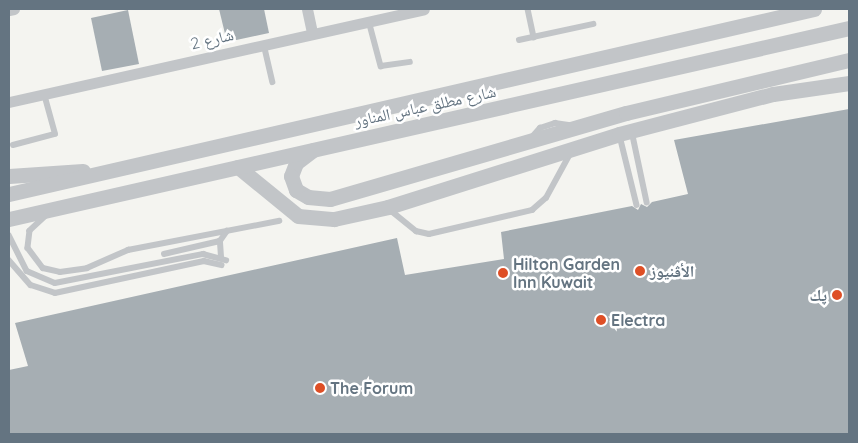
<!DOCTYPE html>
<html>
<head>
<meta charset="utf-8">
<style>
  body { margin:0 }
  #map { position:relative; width:858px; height:443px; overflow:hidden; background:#f4f4f0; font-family:Quicksand,"Noto Naskh Arabic",sans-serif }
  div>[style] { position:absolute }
  .building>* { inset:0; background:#a6aeb3 }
  .service>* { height:5.5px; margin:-2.75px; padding:0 2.75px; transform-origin:2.75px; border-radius:2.75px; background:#c2c5c8 }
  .minor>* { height:11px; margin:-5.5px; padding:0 5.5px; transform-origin:5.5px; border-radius:5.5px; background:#c2c5c8 }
  .tertiary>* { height:15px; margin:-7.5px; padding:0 7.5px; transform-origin:7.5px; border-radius:7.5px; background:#c2c5c8 }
  .dots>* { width:14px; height:14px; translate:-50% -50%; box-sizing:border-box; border:2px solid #fff; border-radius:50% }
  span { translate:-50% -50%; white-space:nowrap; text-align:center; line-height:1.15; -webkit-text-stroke:5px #fff; paint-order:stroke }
  .street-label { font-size:16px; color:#647481 }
  .poi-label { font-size:16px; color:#647481; font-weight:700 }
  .left { translate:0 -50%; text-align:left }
  .right { translate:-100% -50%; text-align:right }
  .frame { position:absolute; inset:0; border:10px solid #647481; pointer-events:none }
</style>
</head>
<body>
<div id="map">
  <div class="building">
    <i style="clip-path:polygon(219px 9px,264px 9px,269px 33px,227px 42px)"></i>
    <i style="clip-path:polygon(128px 10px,139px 64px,102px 71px,91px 18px)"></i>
    <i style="clip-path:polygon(849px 109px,849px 434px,9px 434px,9px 370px,28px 366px,15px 323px,397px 238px,405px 275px,504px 259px,501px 232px,632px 206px,638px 210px,641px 204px,647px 207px,652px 202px,688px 194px,674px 140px)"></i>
  </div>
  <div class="service">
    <i style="left:528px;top:9px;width:29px;rotate:78deg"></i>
    <i style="left:369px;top:21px;width:47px;rotate:75.1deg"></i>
    <i style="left:381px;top:66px;width:29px;rotate:-8deg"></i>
    <i style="left:519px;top:40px;width:76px;rotate:-12.2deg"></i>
    <i style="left:264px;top:44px;width:39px;rotate:77deg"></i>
    <i style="left:632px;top:131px;width:73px;rotate:78.1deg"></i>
    <i style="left:620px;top:136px;width:71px;rotate:76.2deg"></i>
    <i style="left:532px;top:137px;width:12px;rotate:-48deg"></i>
    <i style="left:540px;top:128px;width:16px;rotate:-18deg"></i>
    <i style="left:555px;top:123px;width:15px;rotate:8deg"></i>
    <i style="left:13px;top:145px;width:43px;rotate:-14.7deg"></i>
    <i style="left:55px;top:134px;width:41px;rotate:-105.4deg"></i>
    <i style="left:389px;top:209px;width:35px;rotate:39deg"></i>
    <i style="left:416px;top:231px;width:13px;rotate:13deg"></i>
    <i style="left:429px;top:234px;width:106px;rotate:-13.1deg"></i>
    <i style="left:532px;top:210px;width:18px;rotate:-41deg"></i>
    <i style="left:546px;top:198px;width:50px;rotate:-61.4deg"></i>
    <i style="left:46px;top:216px;width:22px;rotate:137deg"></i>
    <i style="left:30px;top:231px;width:17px;rotate:97deg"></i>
    <i style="left:28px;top:248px;width:25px;rotate:53deg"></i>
    <i style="left:43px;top:268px;width:17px;rotate:13deg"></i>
    <i style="left:60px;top:272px;width:27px;rotate:-8deg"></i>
    <i style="left:87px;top:268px;width:45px;rotate:-23.7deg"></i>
    <i style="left:128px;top:250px;width:154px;rotate:-10.9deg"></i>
    <i style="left:9px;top:235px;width:40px;rotate:63.4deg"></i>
    <i style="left:27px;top:271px;width:30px;rotate:23deg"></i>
    <i style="left:55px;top:283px;width:151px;rotate:-11.1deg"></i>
    <i style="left:203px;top:254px;width:24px;rotate:15deg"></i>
    <i style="left:164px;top:254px;width:57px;rotate:-13.1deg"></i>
    <i style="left:221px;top:257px;width:16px;rotate:-94deg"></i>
    <i style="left:220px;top:241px;width:12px;rotate:-55deg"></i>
    <i style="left:9px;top:260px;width:33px;rotate:49deg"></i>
    <i style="left:31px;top:285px;width:25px;rotate:18deg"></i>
    <i style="left:55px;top:293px;width:152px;rotate:-12.1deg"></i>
    <i style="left:204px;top:261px;width:18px;rotate:13deg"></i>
  </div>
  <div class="minor">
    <i style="left:307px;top:9px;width:25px;rotate:78deg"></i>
    <i style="left:9px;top:10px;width:5px;rotate:-11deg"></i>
    <i style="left:9px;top:102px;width:425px;rotate:-12.6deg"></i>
  </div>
  <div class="tertiary">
    <i style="left:313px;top:150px;width:21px;rotate:143deg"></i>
    <i style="left:296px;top:163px;width:14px;rotate:111deg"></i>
    <i style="left:291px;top:176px;width:15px;rotate:70deg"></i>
    <i style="left:296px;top:190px;width:14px;rotate:30deg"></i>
    <i style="left:308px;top:197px;width:22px;rotate:5deg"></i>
    <i style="left:330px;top:199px;width:308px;rotate:-16.2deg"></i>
    <i style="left:626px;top:113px;width:229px;rotate:-13.4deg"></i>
    <i style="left:238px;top:167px;width:77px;rotate:39.2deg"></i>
    <i style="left:298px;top:216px;width:36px;rotate:5deg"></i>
    <i style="left:334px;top:219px;width:55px;rotate:-12.5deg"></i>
    <i style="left:388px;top:207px;width:242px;rotate:-17.5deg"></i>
    <i style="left:619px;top:134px;width:159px;rotate:-14.6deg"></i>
    <i style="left:773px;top:94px;width:77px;rotate:-8.2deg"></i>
    <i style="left:9px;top:176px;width:74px;rotate:-3.9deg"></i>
    <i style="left:9px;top:194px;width:826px;rotate:-12.94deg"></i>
    <i style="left:9px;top:219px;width:861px;rotate:-12.81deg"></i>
  </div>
  <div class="dots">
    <i style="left:640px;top:271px;background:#de4f26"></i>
    <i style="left:503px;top:273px;background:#de4f26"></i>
    <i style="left:837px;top:295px;background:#de4f26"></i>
    <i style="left:601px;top:320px;background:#de4f26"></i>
    <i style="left:320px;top:388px;background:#de4f26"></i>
  </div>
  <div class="street-label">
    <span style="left:212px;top:39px;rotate:-13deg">شارع 2</span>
    <span style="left:425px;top:106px;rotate:-12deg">شارع مطلق عباس المناور</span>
  </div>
  <div class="poi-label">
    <span class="left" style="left:513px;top:273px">Hilton Garden<br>Inn Kuwait</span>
    <span class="left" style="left:650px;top:271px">الأڤنيوز</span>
    <span class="right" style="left:827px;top:295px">پك</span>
    <span class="left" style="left:611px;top:320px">Electra</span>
    <span class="left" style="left:330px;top:388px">The Forum</span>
  </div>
  <div class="frame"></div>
</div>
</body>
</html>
